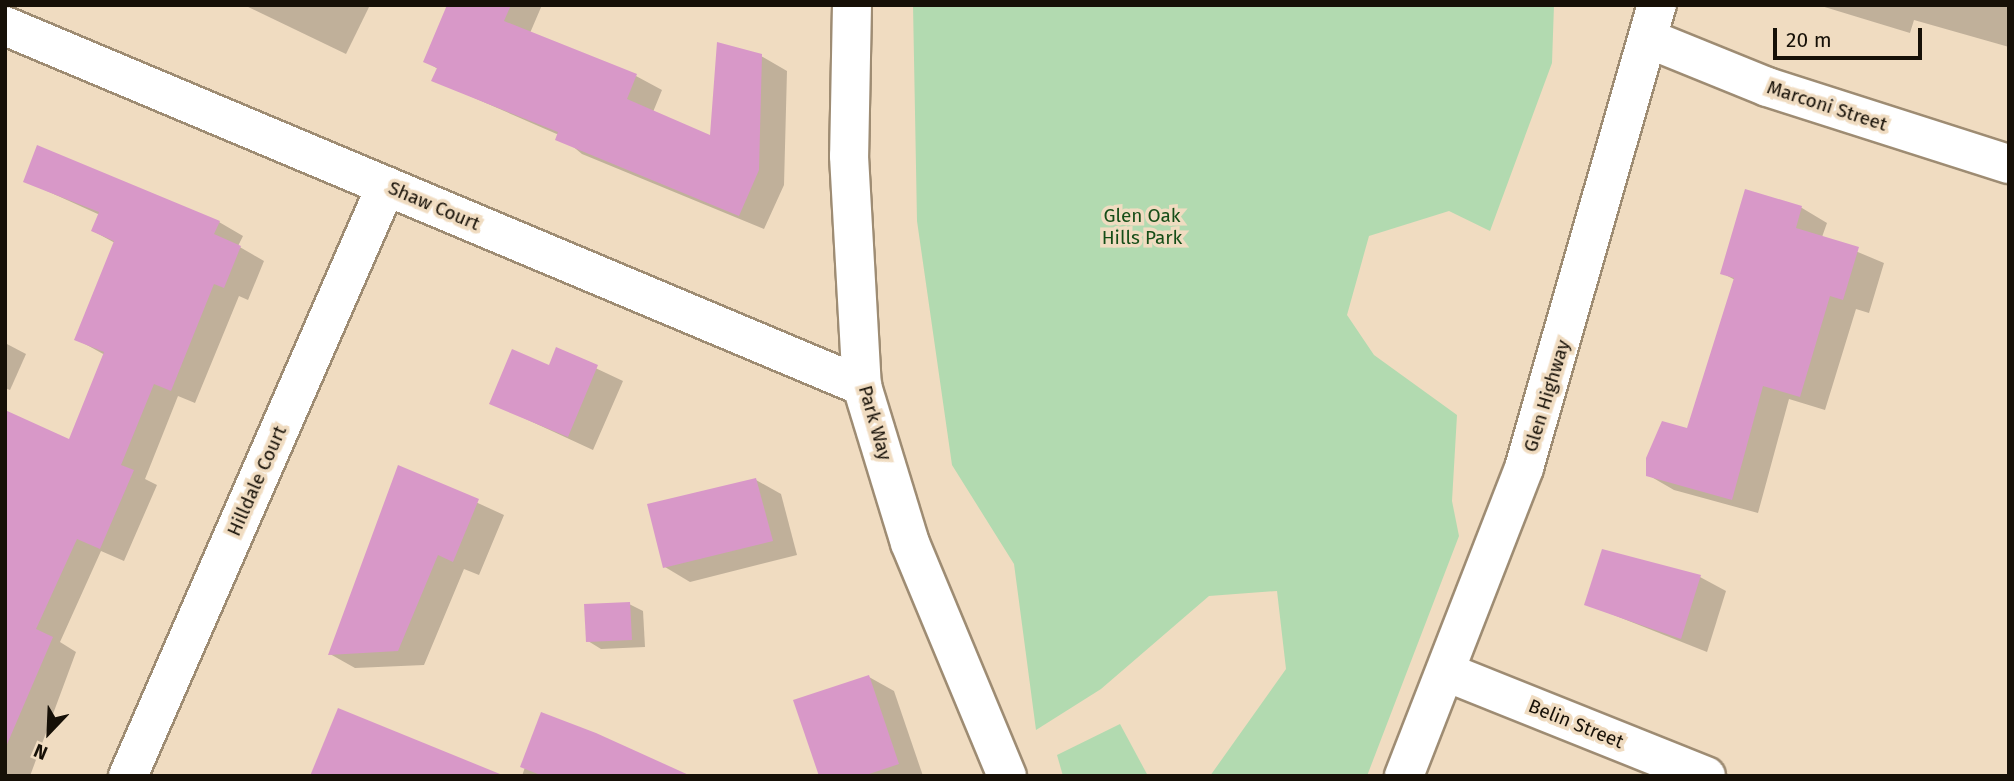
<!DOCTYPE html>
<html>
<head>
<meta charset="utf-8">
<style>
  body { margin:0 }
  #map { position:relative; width:2014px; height:781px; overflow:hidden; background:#f0dcc1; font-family:"Fira Sans",sans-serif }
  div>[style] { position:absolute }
  .green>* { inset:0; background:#b2dab0 }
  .shadow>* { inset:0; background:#0003 }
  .building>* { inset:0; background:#d898c8 }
  .roads { filter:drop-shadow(2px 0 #9e8c73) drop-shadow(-2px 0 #9e8c73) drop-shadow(0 2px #9e8c73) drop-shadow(0 -2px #9e8c73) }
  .minor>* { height:38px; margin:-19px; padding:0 19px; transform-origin:19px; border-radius:19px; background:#fff }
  span { translate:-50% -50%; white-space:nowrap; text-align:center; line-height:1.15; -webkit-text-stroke:7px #f0dcc1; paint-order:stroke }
  .street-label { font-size:19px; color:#161007 }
  .park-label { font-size:19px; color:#154d17 }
  .frame { position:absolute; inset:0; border:7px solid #161007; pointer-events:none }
  .north { position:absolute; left:14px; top:697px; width:70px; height:70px; -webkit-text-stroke:5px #f0dcc1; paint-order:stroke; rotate:203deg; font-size:19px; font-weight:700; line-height:28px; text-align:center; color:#161007 }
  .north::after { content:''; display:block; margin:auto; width:24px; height:32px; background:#161007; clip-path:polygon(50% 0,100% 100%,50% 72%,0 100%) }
  .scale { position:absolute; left:1773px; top:28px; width:149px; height:32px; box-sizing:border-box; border:4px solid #161007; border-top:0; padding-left:9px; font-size:21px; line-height:24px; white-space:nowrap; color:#161007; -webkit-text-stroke:5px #f0dcc1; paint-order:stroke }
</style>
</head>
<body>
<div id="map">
  <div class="green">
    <i style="clip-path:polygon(913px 5px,1554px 5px,1552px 63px,1490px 231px,1449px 211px,1369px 236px,1347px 315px,1374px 355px,1457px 415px,1452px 501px,1459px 536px,1367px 776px,1210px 776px,1286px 669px,1277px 591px,1209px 596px,1101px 689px,1036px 730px,1014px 564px,952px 465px,917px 221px)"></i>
    <i style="clip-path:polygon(1120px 724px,1148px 776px,1063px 776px,1057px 755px)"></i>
  </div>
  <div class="shadow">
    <i style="clip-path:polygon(244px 5px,370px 5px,346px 54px)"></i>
    <i style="clip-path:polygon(449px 5px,542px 5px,530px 33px,636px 76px,662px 90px,653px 112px,712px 137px,761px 56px,787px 71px,784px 185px,764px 229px,582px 154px,559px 135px,433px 80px,438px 69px,425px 61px)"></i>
    <i style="clip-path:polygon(1818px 5px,2009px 5px,2009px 47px,1914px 20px,1910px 33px)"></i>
    <i style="clip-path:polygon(25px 181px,219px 222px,243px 236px,238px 246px,264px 261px,248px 300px,239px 296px,195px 403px,178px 396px,145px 479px,157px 485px,124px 561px,101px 551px,60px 642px,76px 652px,30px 776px,5px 776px,5px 502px,70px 441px,105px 355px,76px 339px,115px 243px,93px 231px,100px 215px)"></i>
    <i style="clip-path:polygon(1746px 191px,1802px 208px,1827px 223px,1822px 237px,1884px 263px,1869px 313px,1856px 309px,1825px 410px,1789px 399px,1758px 513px,1674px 490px,1648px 475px,1689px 430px,1735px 280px,1722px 273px)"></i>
    <i style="clip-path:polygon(5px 343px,26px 354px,10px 390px,5px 388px)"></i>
    <i style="clip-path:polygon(557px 350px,623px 381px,593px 450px,491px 403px,550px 367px)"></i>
    <i style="clip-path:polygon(399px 467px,504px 515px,479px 575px,464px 569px,424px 665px,355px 668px,330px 654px)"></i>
    <i style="clip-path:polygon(756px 480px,781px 494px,797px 555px,690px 582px,665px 567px)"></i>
    <i style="clip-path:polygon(1700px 577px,1726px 591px,1707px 652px,1586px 604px)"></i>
    <i style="clip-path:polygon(629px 604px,643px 611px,645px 647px,601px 649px,588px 641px)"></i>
    <i style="clip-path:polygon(869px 677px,894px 691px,923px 776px,821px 776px)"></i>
    <i style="clip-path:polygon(543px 715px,687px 776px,522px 776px)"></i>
  </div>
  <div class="building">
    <i style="clip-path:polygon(447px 5px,511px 5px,504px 21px,637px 74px,627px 99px,710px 135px,717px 42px,762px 54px,759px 170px,739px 216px,555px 140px,558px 132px,431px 81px,437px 68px,423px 62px)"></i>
    <i style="clip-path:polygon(37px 145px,220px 221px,214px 234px,241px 246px,224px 288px,214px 284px,171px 391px,154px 384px,121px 465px,134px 470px,100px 549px,77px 539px,36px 629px,53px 637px,5px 749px,5px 410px,69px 439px,104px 352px,74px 340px,114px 241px,91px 231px,99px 212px,23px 182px)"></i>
    <i style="clip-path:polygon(1745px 189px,1802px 206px,1796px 228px,1859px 247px,1843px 300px,1830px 296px,1800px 397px,1763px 386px,1732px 500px,1646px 476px,1646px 458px,1662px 421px,1687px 428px,1734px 278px,1720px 274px)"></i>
    <i style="clip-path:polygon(556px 347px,598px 365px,568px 437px,489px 404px,512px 349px,549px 365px)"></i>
    <i style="clip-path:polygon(398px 465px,479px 499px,453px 562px,438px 555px,398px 651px,328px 655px)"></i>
    <i style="clip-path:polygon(756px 478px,773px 541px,663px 568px,647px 504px)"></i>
    <i style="clip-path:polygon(1602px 549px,1701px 575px,1681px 639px,1584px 605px)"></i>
    <i style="clip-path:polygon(630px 602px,632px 640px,586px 642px,584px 604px)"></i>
    <i style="clip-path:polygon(869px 675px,899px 764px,863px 776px,819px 776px,793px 700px)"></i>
    <i style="clip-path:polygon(338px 708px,500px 774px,500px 776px,310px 776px)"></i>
    <i style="clip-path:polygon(541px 712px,596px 733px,691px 776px,543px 776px,520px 767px)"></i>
  </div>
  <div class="roads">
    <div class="minor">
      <i style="left:852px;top:5px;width:151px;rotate:91.1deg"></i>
      <i style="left:849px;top:156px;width:230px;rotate:86.8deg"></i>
      <i style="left:862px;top:386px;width:164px;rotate:73deg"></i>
      <i style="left:910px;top:543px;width:252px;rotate:67.4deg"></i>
      <i style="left:5px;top:26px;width:930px;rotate:22.79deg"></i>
      <i style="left:1649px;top:39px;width:127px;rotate:22.1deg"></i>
      <i style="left:1767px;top:87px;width:254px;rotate:17.7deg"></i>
      <i style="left:1446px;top:672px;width:280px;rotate:21.8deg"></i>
      <i style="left:128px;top:776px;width:644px;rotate:-66.38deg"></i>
      <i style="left:1404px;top:776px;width:331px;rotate:-68.7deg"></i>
      <i style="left:1524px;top:468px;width:482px;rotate:-74deg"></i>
    </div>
  </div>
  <div class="street-label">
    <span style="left:1827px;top:106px;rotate:18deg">Marconi Street</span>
    <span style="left:434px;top:206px;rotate:23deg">Shaw Court</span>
    <span style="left:1547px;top:396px;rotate:-73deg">Glen Highway</span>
    <span style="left:875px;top:423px;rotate:74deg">Park Way</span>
    <span style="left:257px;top:481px;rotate:-66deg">Hilldale Court</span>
    <span style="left:1576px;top:724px;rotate:22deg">Belin Street</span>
  </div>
  <div class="park-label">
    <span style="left:1142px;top:227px">Glen Oak<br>Hills Park</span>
  </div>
  <div class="frame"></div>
  <div class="north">N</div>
  <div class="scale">20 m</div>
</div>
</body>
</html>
